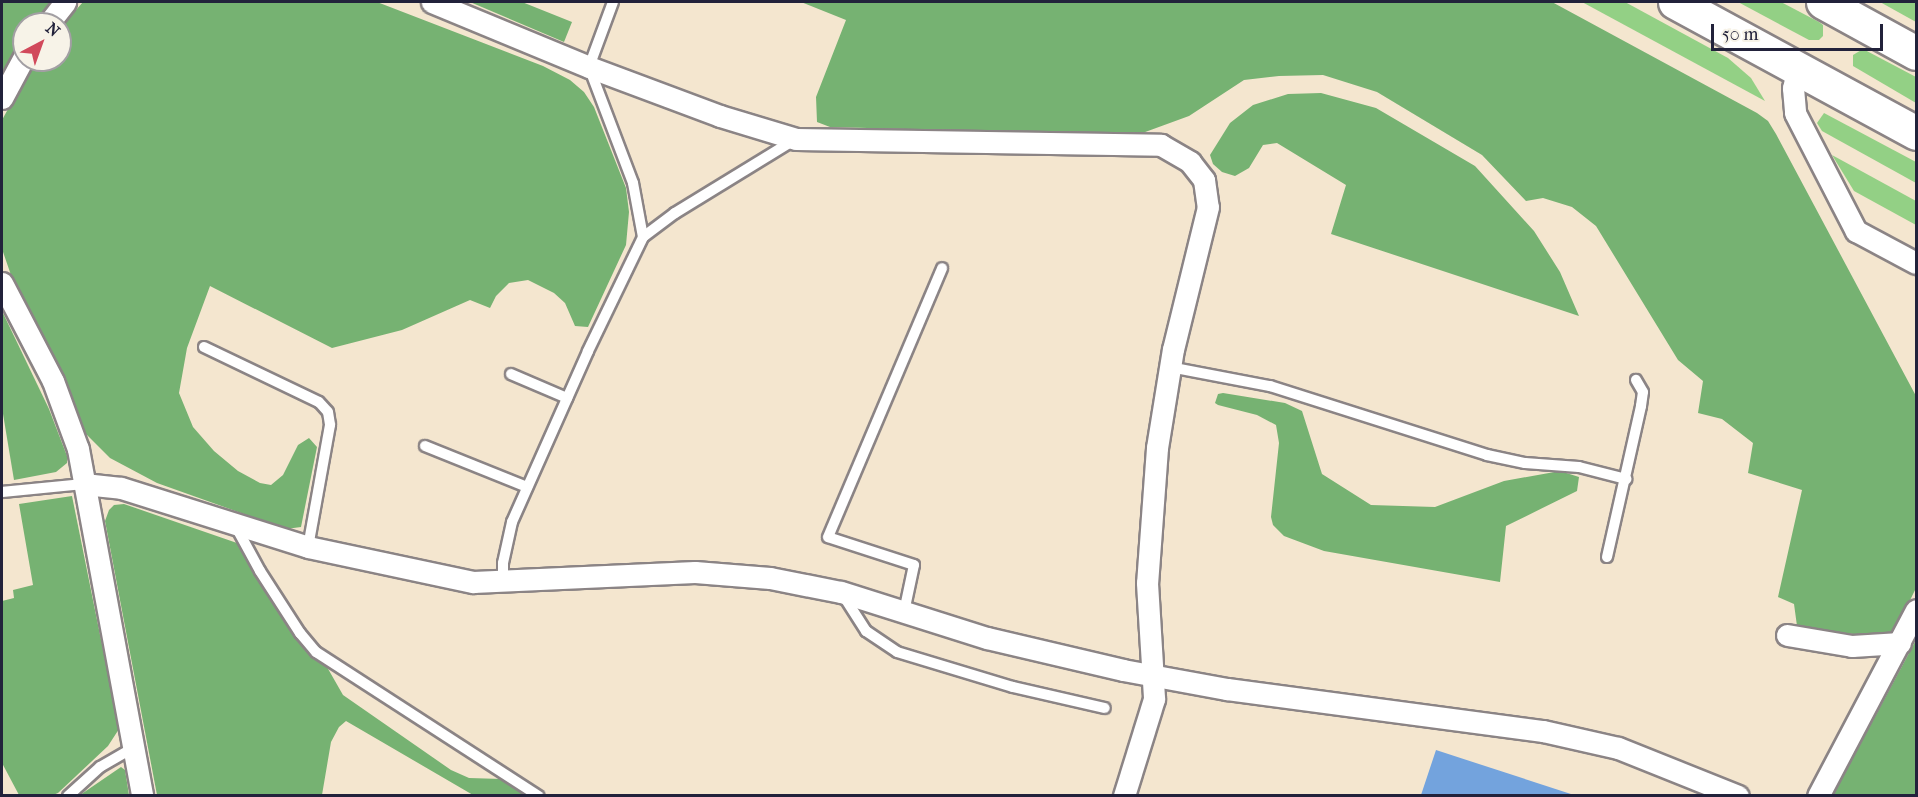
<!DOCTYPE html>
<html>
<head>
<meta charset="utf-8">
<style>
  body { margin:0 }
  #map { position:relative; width:1918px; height:797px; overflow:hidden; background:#f4e6cf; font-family:"IM FELL French Canon",serif }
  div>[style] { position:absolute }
  .green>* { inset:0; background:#93d085 }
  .forest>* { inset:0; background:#76b272 }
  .water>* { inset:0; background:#73a3dd }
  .roads { filter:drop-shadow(2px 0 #8b8485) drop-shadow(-2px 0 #8b8485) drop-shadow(0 2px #8b8485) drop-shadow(0 -2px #8b8485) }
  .lane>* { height:10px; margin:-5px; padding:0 5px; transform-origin:5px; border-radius:5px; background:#fff }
  .street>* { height:21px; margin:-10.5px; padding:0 10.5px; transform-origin:10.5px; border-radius:10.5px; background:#fff }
  .highway>* { height:33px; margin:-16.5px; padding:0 16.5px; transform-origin:16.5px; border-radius:16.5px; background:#fff }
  span { translate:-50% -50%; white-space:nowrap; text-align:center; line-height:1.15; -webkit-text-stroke:5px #f7f3e8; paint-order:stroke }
  .frame { position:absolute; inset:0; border:3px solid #22223b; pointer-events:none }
  .north { position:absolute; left:12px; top:12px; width:60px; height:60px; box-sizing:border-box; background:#f7f3e8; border:2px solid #a29fa3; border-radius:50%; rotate:41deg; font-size:16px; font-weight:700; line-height:24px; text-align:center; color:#22223b }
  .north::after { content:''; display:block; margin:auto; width:21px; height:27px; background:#d1495b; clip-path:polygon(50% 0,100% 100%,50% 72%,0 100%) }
  .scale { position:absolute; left:1711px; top:24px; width:172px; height:27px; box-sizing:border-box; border:3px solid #22223b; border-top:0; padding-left:8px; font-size:18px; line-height:21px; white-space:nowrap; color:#22223b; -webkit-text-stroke:4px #f7f3e8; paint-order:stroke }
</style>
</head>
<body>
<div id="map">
  <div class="green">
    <i style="clip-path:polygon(1582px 2px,1625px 2px,1728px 58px,1751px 78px,1765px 101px)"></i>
    <i style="clip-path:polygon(1738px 2px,1781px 2px,1819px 22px,1823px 25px,1823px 36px,1819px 40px,1809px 40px)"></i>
    <i style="clip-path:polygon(1880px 2px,1916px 2px,1916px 22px)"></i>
    <i style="clip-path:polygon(1863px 49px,1916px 77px,1916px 103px,1853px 66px,1853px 55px)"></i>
    <i style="clip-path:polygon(1824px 113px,1916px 162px,1916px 183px,1822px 131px,1817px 123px)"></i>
    <i style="clip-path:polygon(1832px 155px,1916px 201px,1916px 225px,1854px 191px)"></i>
  </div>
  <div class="forest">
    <i style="clip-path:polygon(2px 2px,51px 2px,36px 24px,24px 24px,24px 42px,2px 76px)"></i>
    <i style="clip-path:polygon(83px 2px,377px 2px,543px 66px,570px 80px,584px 92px,594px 107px,626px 188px,629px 212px,626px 245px,588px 327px,575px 326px,565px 303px,554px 293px,528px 280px,509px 283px,496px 296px,490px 308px,470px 300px,402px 330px,332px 348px,210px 286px,187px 348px,179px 393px,193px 427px,214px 451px,238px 471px,260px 483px,271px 485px,283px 475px,298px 445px,309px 438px,317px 447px,301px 527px,286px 529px,157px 483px,110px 458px,84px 432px,64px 375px,12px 278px,2px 249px,2px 120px,35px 60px,60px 60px,60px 28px)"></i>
    <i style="clip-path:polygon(470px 2px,522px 2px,572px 22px,564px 42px)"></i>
    <i style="clip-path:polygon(801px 2px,1552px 2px,1757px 113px,1768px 121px,1776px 134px,1916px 396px,1916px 588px,1896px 629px,1888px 635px,1853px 634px,1797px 626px,1794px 604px,1778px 597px,1802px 490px,1748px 473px,1753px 443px,1722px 419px,1698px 413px,1703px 381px,1678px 360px,1596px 226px,1572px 207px,1543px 198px,1526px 201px,1482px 155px,1377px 92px,1323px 75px,1279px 76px,1244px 80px,1189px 116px,1137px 135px,830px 127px,817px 122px,816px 97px,846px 20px)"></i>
    <i style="clip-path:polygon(1321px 93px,1376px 108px,1475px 166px,1534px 231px,1560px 272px,1579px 316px,1331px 234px,1346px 185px,1277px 143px,1263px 145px,1249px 168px,1235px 176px,1222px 172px,1213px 164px,1210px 155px,1230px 123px,1253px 105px,1288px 94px)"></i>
    <i style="clip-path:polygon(2px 311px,49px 409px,67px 456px,67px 463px,56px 472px,14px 480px,2px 408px)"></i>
    <i style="clip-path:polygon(1223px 393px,1285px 403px,1302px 411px,1322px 474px,1371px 505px,1435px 507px,1504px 481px,1560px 471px,1579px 477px,1577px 491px,1506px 526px,1500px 582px,1324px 551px,1284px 536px,1273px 525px,1271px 517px,1279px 443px,1276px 425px,1257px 415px,1218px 405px,1215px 403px,1218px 394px)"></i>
    <i style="clip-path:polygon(72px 496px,119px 729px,108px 746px,58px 793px,53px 795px,19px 795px,2px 763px,2px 601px,14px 598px,13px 590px,33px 585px,19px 504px)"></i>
    <i style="clip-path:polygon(124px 504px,237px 543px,296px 636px,327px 667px,343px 695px,451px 770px,469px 778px,502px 779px,529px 795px,473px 795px,346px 721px,339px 727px,331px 742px,322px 795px,157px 795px,105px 521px,109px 510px,114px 505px)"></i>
    <i style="clip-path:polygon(1916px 640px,1916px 795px,1833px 795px)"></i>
    <i style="clip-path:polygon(121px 767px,125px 770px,129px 795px,80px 795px)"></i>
  </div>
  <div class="water">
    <i style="clip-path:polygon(1436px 750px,1574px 795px,1421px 795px)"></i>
  </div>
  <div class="roads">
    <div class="lane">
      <i style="left:613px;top:2px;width:69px;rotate:110.3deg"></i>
      <i style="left:589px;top:67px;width:124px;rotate:69.2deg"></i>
      <i style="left:633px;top:183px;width:55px;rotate:79.5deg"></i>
      <i style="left:643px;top:237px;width:40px;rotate:-37deg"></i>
      <i style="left:675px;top:213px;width:140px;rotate:-31.5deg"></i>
      <i style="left:204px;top:347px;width:127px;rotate:25.6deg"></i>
      <i style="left:319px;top:402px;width:13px;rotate:48deg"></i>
      <i style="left:328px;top:412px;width:13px;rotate:81deg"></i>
      <i style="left:330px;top:425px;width:124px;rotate:100.2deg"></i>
      <i style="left:1170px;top:367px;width:102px;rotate:10.8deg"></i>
      <i style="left:1270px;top:386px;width:228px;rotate:17.6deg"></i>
      <i style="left:1487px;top:455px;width:39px;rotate:12deg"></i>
      <i style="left:1525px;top:463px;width:54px;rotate:4.2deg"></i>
      <i style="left:1579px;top:467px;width:49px;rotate:14.3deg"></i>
      <i style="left:511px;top:374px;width:61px;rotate:23.2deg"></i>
      <i style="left:425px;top:446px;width:110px;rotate:21.9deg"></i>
      <i style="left:2px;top:492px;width:82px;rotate:-5.6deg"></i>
      <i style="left:235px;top:525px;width:52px;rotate:61.5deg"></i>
      <i style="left:260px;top:571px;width:74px;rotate:57.2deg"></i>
      <i style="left:300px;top:633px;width:25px;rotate:50deg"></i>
      <i style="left:316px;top:652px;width:265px;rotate:32.9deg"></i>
      <i style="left:1607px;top:557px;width:155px;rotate:-77.3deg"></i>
      <i style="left:1641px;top:406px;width:14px;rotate:-82deg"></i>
      <i style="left:1643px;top:392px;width:14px;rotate:-120deg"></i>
      <i style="left:503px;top:582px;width:19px;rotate:-90deg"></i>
      <i style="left:503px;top:563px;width:42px;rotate:-77.6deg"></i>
      <i style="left:512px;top:522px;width:187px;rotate:-66deg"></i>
      <i style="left:588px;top:351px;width:127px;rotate:-64.2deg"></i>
      <i style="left:843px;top:595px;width:43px;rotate:57.4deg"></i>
      <i style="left:866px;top:631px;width:37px;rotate:34deg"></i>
      <i style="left:897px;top:652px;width:121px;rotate:16.8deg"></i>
      <i style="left:1013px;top:687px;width:94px;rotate:12.9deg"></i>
      <i style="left:904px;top:612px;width:48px;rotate:-78deg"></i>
      <i style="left:914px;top:565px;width:90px;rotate:-162deg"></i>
      <i style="left:828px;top:537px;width:292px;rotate:-67deg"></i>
      <i style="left:68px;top:796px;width:43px;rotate:-42.2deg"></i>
      <i style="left:100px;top:767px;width:38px;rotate:-30deg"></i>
    </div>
    <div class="street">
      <i style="left:432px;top:2px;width:170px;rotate:22.5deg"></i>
      <i style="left:589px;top:67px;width:140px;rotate:20.5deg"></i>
      <i style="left:720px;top:116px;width:79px;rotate:16.8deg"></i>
      <i style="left:796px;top:139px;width:365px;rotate:0.9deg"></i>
      <i style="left:1161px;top:145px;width:34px;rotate:30deg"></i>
      <i style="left:1190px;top:162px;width:23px;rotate:52deg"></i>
      <i style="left:1204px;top:180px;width:27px;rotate:82deg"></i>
      <i style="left:1208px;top:207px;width:146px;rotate:103.8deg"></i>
      <i style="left:1173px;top:349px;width:100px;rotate:99.2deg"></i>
      <i style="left:1157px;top:448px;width:135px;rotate:94.2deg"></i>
      <i style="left:1147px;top:583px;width:116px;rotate:86.5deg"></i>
      <i style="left:1154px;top:699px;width:102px;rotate:107.2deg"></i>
      <i style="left:48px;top:24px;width:28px;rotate:-52deg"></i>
      <i style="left:1798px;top:68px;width:21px;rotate:104deg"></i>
      <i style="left:1793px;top:88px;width:25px;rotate:85deg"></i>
      <i style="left:1795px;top:113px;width:133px;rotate:62.7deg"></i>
      <i style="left:1856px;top:231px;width:68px;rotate:28.1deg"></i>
      <i style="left:2px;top:98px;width:47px;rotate:-61.8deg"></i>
      <i style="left:2px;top:283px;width:110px;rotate:62.5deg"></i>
      <i style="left:53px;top:381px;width:72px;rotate:69.8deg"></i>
      <i style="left:78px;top:449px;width:353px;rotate:79.5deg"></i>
      <i style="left:84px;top:484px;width:37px;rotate:6deg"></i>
      <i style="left:121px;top:488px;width:196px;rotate:17.5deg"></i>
      <i style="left:308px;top:547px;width:169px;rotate:12deg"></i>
      <i style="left:473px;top:582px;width:222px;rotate:-2.6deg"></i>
      <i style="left:695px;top:572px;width:75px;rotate:4.6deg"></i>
      <i style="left:770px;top:578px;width:72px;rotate:11.2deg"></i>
      <i style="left:841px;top:592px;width:153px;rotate:17.5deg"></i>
      <i style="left:987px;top:638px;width:140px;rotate:13.2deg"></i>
      <i style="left:1123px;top:670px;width:106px;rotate:10.4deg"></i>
      <i style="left:1227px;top:689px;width:319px;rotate:7.6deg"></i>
      <i style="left:1543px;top:731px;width:77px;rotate:12.8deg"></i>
      <i style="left:1618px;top:748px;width:129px;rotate:21.8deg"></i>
      <i style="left:1787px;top:635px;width:66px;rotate:9.6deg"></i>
      <i style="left:1852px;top:646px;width:48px;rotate:-3.6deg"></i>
      <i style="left:1818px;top:796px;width:210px;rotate:-62.2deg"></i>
    </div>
    <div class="highway">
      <i style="left:1675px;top:2px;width:274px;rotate:28.5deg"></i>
      <i style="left:1823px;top:2px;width:106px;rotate:28.7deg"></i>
    </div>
  </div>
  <div class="frame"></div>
  <div class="north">N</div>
  <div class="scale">50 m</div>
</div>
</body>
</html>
